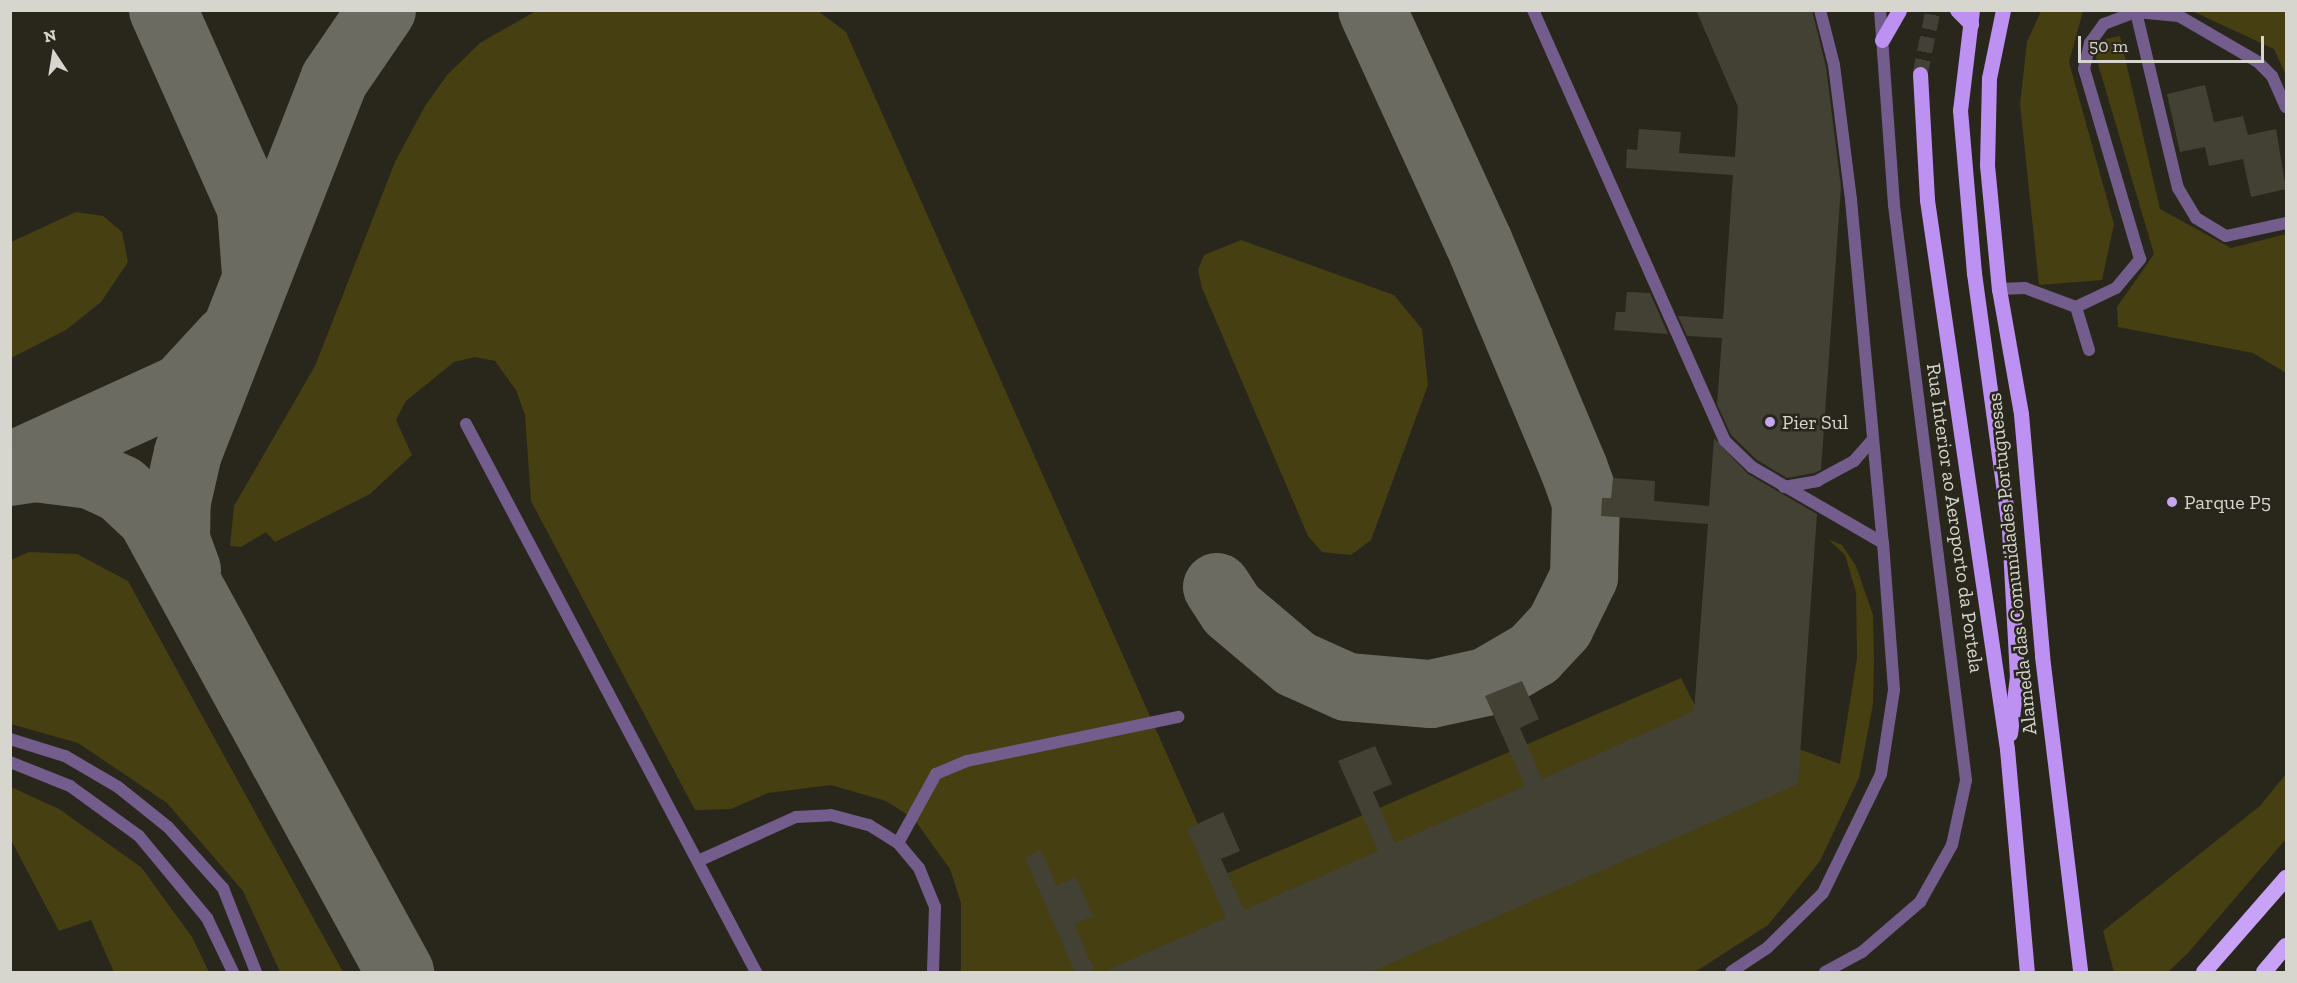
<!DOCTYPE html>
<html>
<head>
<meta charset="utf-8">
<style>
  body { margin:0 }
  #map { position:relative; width:2297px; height:983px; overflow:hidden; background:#29271c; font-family:"Zilla Slab",serif }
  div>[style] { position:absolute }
  .green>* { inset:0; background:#453f12 }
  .taxiway>* { height:68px; margin:-34px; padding:0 34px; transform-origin:34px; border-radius:34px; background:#6c6b62 }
  .building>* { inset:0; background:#424134 }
  .primary-tunnel>* { height:15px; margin-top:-7.5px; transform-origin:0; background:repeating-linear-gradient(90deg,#434137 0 15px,transparent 0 23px) }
  .service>* { height:12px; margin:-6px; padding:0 6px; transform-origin:6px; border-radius:6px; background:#725d8c }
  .tertiary>* { height:12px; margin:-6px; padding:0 6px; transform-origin:6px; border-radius:6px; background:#725d8c }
  .primary>* { height:15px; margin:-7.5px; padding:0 7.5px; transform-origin:7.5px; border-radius:7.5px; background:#bd91f2 }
  .trunk>* { height:16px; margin:-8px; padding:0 8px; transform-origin:8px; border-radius:8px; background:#c7a2f6 }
  .dots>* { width:16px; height:16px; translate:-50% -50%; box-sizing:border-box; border:3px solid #29271c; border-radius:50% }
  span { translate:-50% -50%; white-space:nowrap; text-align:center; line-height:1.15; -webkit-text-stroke:5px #29271c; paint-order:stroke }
  .poi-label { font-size:20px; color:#d6d6ce }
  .left { translate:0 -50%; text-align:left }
  .street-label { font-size:20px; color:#d6d6ce }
  .frame { position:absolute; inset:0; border:12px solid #d6d6ce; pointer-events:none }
  .north { position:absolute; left:24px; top:24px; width:60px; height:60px; -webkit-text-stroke:4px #29271c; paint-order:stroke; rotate:348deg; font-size:16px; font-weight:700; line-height:24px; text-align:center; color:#d6d6ce }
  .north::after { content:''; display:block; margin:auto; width:21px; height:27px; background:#d6d6ce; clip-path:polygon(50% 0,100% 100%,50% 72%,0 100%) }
  .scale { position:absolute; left:2078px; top:36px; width:186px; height:27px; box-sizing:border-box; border:3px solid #d6d6ce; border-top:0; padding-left:8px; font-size:18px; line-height:21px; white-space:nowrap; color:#d6d6ce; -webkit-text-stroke:4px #29271c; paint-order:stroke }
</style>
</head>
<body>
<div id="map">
  <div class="green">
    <i style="clip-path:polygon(536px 11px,818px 11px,846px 32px,1221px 876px,1681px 678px,1699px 713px,1840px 764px,1857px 658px,1856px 592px,1845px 555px,1828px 539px,1842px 545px,1856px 566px,1873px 615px,1874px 658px,1873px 704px,1859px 778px,1820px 861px,1768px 925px,1695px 972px,961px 972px,961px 903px,950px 869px,914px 819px,886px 801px,831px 785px,768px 793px,731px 809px,695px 810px,531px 501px,525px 415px,516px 390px,495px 361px,475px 357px,454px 362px,406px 401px,396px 420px,412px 455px,370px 494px,275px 542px,266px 532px,241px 547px,230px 546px,234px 506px,315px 366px,395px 162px,425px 106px,447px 75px,480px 43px)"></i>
    <i style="clip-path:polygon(2041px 11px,2083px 11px,2069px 62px,2114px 224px,2102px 280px,2039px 285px,2020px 104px,2027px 42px)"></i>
    <i style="clip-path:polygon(2192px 11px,2286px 11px,2286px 75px,2274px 49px)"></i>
    <i style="clip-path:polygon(2120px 36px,2160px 209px,2231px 248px,2286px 234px,2286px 373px,2253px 353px,2118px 327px,2117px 307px,2154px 254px,2096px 57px,2106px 39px)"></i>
    <i style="clip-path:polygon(76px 212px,103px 216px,122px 232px,128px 262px,101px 302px,66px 330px,11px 358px,11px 242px)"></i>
    <i style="clip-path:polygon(1241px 240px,1394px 295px,1422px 329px,1428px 385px,1371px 540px,1351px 555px,1322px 552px,1308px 536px,1202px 288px,1198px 270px,1204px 255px)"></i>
    <i style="clip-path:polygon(29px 552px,77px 554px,128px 581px,343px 972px,280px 972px,243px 891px,167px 803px,78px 743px,11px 724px,11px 560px)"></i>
    <i style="clip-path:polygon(2286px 774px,2286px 839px,2187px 954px,2168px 972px,2114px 972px,2103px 931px,2260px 806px)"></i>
    <i style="clip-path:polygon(11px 787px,59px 809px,141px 867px,192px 937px,209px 972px,114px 972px,91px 920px,59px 931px,11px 840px)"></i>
  </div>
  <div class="taxiway">
    <i style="left:163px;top:10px;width:217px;rotate:66deg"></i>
    <i style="left:251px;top:208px;width:67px;rotate:85.7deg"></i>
    <i style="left:11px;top:466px;width:188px;rotate:-24.5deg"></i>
    <i style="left:182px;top:388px;width:67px;rotate:-47.4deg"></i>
    <i style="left:10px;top:472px;width:25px;rotate:-9deg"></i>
    <i style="left:35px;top:468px;width:56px;rotate:7.1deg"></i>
    <i style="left:91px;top:475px;width:33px;rotate:25deg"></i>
    <i style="left:121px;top:489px;width:41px;rotate:43deg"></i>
    <i style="left:151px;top:517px;width:519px;rotate:61.31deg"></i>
    <i style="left:187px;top:570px;width:32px;rotate:-110deg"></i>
    <i style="left:176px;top:540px;width:39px;rotate:-89deg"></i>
    <i style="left:177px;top:501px;width:49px;rotate:-77.1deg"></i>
    <i style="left:188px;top:453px;width:401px;rotate:-68.6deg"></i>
    <i style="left:334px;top:80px;width:85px;rotate:-55.6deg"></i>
    <i style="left:1217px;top:587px;width:27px;rotate:57deg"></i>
    <i style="left:1232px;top:610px;width:84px;rotate:40.2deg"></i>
    <i style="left:1296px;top:664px;width:56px;rotate:24.3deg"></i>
    <i style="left:1347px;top:687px;width:84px;rotate:4.8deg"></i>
    <i style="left:1431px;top:694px;width:56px;rotate:-12.3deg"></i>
    <i style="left:1486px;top:682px;width:56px;rotate:-30.3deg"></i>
    <i style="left:1534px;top:654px;width:38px;rotate:-47deg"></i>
    <i style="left:1560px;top:626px;width:55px;rotate:-63.9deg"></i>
    <i style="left:1584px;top:577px;width:75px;rotate:-88.5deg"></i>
    <i style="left:1586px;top:502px;width:35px;rotate:-110deg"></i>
    <i style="left:1574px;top:469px;width:247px;rotate:-112.8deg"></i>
    <i style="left:1478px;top:241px;width:254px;rotate:-114.6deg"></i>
  </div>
  <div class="building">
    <i style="clip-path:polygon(1696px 10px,1812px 10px,1826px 67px,1841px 187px,1821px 470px,1814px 473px,1787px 478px,1757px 460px,1731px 435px,1717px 404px,1722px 338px,1687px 336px,1678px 316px,1723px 319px,1733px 175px,1626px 168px,1627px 149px,1637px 150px,1639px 129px,1681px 132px,1679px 153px,1735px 157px,1738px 107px)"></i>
    <i style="clip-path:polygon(2205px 85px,2214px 122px,2243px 116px,2248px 135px,2276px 129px,2286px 189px,2251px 197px,2243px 159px,2209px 166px,2205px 147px,2180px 152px,2167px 94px)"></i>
    <i style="clip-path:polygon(1627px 292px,1650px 293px,1668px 334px,1614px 330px,1616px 312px,1625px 312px)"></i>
    <i style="clip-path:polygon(1714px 438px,1748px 474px,1817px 514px,1798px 784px,1371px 972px,1103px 972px,1226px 918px,1187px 829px,1223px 812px,1240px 851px,1221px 859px,1244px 910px,1378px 851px,1338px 761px,1375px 746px,1392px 784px,1373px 792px,1395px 843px,1525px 786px,1485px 696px,1522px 681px,1539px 719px,1520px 728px,1542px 779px,1694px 711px,1708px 524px,1601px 516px,1602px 498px,1611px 498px,1613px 478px,1655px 481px,1654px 501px,1709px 506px)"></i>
    <i style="clip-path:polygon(1041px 850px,1057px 886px,1076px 877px,1093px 916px,1074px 924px,1095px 972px,1075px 972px,1025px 858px)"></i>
  </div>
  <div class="primary-tunnel">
    <i style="left:1920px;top:74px;width:65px;rotate:-78.5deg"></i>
  </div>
  <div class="service">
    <i style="left:1533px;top:10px;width:471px;rotate:66deg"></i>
    <i style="left:1724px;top:440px;width:39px;rotate:44deg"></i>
    <i style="left:1752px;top:467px;width:151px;rotate:30.1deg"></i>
    <i style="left:1883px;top:543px;width:147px;rotate:85.7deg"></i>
    <i style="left:1894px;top:690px;width:85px;rotate:98.8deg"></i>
    <i style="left:1881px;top:774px;width:132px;rotate:116deg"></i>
    <i style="left:1823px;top:893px;width:78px;rotate:135.5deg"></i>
    <i style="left:1767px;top:948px;width:43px;rotate:146.3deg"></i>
    <i style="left:1820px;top:10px;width:57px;rotate:75.7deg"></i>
    <i style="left:1834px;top:65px;width:136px;rotate:82.8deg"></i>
    <i style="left:1851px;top:200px;width:344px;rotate:84.7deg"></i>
    <i style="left:2136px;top:12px;width:181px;rotate:76.6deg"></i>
    <i style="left:2178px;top:188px;width:35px;rotate:59deg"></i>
    <i style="left:2196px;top:218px;width:35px;rotate:31deg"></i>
    <i style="left:2226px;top:236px;width:61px;rotate:-12.2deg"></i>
    <i style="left:1999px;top:289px;width:26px;rotate:-2deg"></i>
    <i style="left:2025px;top:288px;width:54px;rotate:20.4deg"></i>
    <i style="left:2076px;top:307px;width:45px;rotate:73.2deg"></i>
    <i style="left:2076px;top:307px;width:44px;rotate:-25.4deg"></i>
    <i style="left:2116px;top:288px;width:38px;rotate:-50deg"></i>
    <i style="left:2140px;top:259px;width:198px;rotate:-106.4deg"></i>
    <i style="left:2084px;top:69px;width:27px;rotate:-77deg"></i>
    <i style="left:2090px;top:43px;width:24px;rotate:-54deg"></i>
    <i style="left:2104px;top:24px;width:34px;rotate:-21deg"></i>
    <i style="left:2136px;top:12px;width:43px;rotate:5.3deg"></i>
    <i style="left:2179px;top:16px;width:91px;rotate:30.2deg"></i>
    <i style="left:2258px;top:62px;width:20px;rotate:45deg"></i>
    <i style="left:2272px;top:76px;width:34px;rotate:66deg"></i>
    <i style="left:466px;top:424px;width:620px;rotate:62.11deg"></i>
    <i style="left:1784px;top:487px;width:34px;rotate:-10deg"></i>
    <i style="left:1817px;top:481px;width:42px;rotate:-28.4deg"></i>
    <i style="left:1854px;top:461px;width:29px;rotate:-49deg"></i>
    <i style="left:10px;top:739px;width:58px;rotate:17.2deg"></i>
    <i style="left:65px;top:756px;width:61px;rotate:30.3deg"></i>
    <i style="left:118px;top:787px;width:64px;rotate:38.7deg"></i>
    <i style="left:168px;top:827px;width:82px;rotate:48deg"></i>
    <i style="left:223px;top:888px;width:90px;rotate:68.6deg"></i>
    <i style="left:10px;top:762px;width:65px;rotate:21.8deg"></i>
    <i style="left:70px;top:786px;width:85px;rotate:35.9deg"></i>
    <i style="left:139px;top:836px;width:107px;rotate:50.3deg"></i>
    <i style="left:207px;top:918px;width:60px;rotate:64.3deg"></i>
    <i style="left:898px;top:843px;width:79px;rotate:-61.2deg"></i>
    <i style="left:936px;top:774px;width:34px;rotate:-23deg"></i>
    <i style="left:967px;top:761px;width:216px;rotate:-11.8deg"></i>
    <i style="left:698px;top:861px;width:107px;rotate:-24.2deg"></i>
    <i style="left:796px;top:817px;width:35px;rotate:-3deg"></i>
    <i style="left:831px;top:815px;width:39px;rotate:15deg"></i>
    <i style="left:869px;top:825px;width:34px;rotate:32deg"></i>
    <i style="left:898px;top:843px;width:33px;rotate:50deg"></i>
    <i style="left:919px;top:868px;width:42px;rotate:67.7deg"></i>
    <i style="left:935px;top:907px;width:65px;rotate:91.8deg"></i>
  </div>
  <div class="tertiary">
    <i style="left:1825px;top:972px;width:42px;rotate:-28.4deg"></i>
    <i style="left:1862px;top:952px;width:77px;rotate:-40.8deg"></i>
    <i style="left:1920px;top:902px;width:65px;rotate:-60.7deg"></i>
    <i style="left:1952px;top:845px;width:66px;rotate:-77.8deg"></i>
    <i style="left:1966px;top:780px;width:579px;rotate:-97.14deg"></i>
    <i style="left:1894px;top:205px;width:196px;rotate:-94.1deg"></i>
  </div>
  <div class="primary">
    <i style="left:1957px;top:10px;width:20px;rotate:45deg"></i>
    <i style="left:1972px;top:10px;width:101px;rotate:96.8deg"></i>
    <i style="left:1960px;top:110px;width:164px;rotate:85.1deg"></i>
    <i style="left:1974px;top:273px;width:258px;rotate:82.2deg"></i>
    <i style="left:2009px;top:529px;width:147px;rotate:86.9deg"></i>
    <i style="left:2017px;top:676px;width:58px;rotate:96.9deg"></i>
    <i style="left:2003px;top:10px;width:69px;rotate:101.6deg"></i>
    <i style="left:1989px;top:78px;width:87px;rotate:91.3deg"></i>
    <i style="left:1987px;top:165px;width:125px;rotate:84.5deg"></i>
    <i style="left:1999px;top:289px;width:127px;rotate:80deg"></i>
    <i style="left:2021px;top:414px;width:243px;rotate:85deg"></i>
    <i style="left:2042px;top:656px;width:318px;rotate:83.1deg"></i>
    <i style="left:1882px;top:40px;width:34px;rotate:-60deg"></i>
    <i style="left:1920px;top:74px;width:126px;rotate:86.8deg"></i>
    <i style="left:1927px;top:200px;width:555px;rotate:81.71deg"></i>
    <i style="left:2007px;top:749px;width:224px;rotate:84.9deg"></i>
  </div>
  <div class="trunk">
    <i style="left:2204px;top:972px;width:125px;rotate:-48.9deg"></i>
    <i style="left:2264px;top:972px;width:34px;rotate:-50deg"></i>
  </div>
  <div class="dots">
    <i style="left:1770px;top:422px;background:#c6a6f0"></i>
    <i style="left:2172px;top:502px;background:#c6a6f0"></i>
  </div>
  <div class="poi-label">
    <span class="left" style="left:1782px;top:422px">Pier Sul</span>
    <span class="left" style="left:2184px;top:502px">Parque P5</span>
  </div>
  <div class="street-label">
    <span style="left:1955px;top:518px;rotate:82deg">Rua Interior ao Aeroporto da Portela</span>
    <span style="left:2012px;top:564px;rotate:-96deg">Alameda das Comunidades Portuguesas</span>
  </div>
  <div class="frame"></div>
  <div class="north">N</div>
  <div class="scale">50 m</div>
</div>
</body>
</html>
